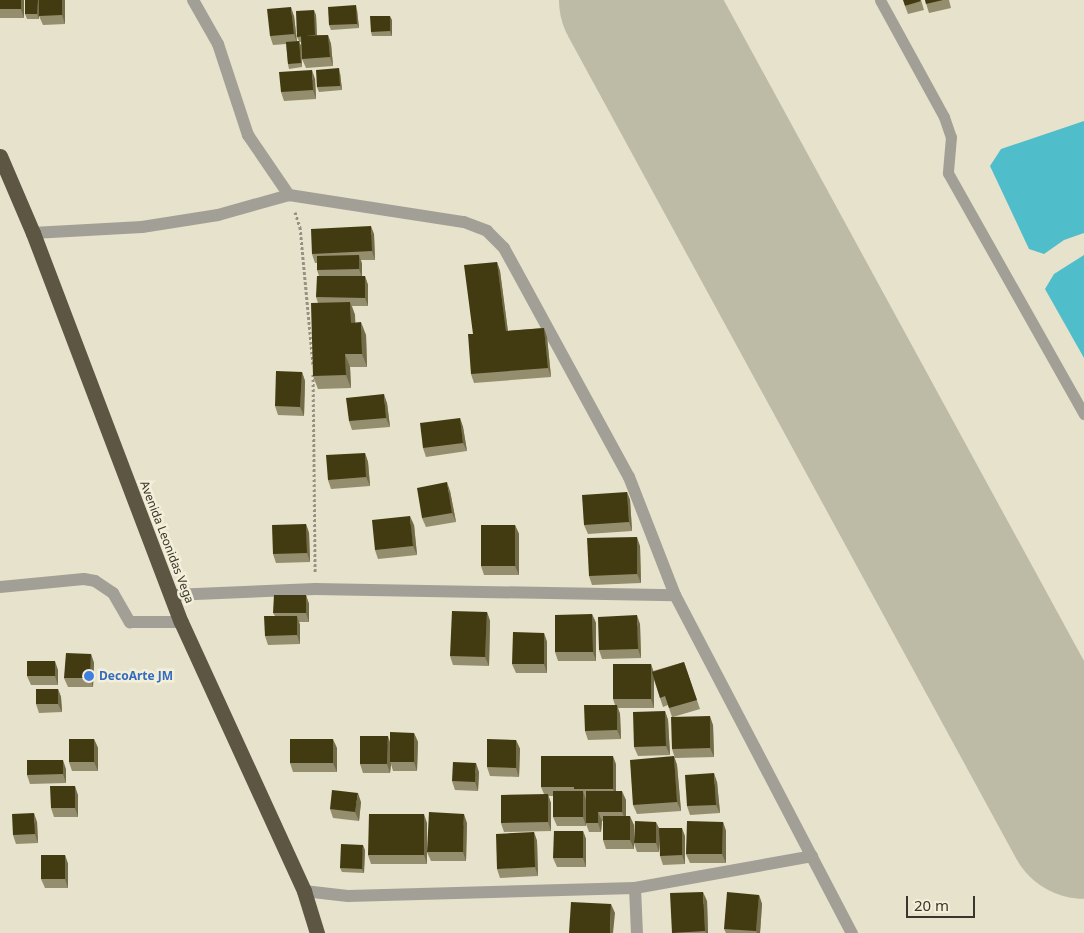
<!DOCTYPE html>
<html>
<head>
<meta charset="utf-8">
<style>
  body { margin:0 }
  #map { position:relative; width:1084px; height:933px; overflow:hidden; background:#e6e2cb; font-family:"Noto Sans",sans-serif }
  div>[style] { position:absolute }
  .water>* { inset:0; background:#50bdcb }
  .runway>* { height:154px; margin:-77px; padding:0 77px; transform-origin:77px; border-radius:77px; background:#bdbaa6 }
  .path>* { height:3px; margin-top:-1.5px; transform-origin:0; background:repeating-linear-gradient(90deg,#959282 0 2.5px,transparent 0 5px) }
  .lane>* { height:11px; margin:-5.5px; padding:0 5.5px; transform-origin:5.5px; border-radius:5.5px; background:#a2a096 }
  .street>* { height:12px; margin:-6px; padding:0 6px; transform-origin:6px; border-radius:6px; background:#a2a096 }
  .highway>* { height:15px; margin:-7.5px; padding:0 7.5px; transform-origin:7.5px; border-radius:7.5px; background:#5c5643 }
  .wall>* { inset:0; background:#948e6e }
  .shaded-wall>* { inset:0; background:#736c48 }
  .building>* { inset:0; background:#423a10 }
  .dots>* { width:14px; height:14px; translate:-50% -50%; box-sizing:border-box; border:2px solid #f3efd8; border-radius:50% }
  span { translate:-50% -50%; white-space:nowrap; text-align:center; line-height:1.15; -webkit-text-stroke:5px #f3efd8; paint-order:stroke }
  .street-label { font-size:12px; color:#38362d }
  .shop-label { font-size:12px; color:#366cbe; font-weight:700 }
  .left { translate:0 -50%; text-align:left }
  .scale { position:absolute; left:906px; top:896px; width:69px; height:22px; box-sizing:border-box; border:2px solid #38362d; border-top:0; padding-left:6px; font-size:15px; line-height:18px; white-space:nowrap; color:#38362d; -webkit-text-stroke:4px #f3efd8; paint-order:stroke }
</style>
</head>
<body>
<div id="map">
  <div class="water">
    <i style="clip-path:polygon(1084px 121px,1084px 233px,1064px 240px,1044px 254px,1029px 249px,990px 166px,1001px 149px)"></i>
    <i style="clip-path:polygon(1084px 255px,1084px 358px,1045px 289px,1054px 274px)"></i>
  </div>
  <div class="runway">
    <i style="left:636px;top:0;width:936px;rotate:61.41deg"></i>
  </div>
  <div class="path">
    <i style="left:295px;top:212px;width:16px;rotate:72deg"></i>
    <i style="left:300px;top:227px;width:139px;rotate:84.6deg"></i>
    <i style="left:313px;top:374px;width:198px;rotate:89.4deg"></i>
  </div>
  <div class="lane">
    <i style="left:880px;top:0;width:133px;rotate:61.3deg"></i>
    <i style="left:944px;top:117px;width:21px;rotate:71deg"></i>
    <i style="left:951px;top:137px;width:36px;rotate:95deg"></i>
    <i style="left:948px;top:173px;width:277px;rotate:60.6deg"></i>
  </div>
  <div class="street">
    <i style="left:193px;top:0;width:51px;rotate:60.4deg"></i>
    <i style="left:218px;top:44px;width:96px;rotate:71.8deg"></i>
    <i style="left:248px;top:135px;width:73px;rotate:55.7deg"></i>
    <i style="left:289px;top:195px;width:177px;rotate:8.8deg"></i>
    <i style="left:464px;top:222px;width:25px;rotate:21deg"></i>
    <i style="left:487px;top:231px;width:24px;rotate:45deg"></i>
    <i style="left:504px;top:248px;width:261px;rotate:61.4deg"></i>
    <i style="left:629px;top:477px;width:127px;rotate:68.7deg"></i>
    <i style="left:675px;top:595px;width:382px;rotate:62.4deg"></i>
    <i style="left:33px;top:233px;width:109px;rotate:-3.2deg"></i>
    <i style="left:142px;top:227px;width:77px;rotate:-9deg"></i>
    <i style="left:218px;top:215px;width:74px;rotate:-15.7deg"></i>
    <i style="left:0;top:587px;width:84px;rotate:-5.4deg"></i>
    <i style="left:84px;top:579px;width:11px;rotate:10deg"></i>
    <i style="left:95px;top:581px;width:22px;rotate:34deg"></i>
    <i style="left:113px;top:593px;width:34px;rotate:60deg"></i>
    <i style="left:130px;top:622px;width:51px"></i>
    <i style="left:172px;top:595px;width:143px;rotate:-2.4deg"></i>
    <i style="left:315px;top:589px;width:360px;rotate:1deg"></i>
    <i style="left:635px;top:888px;width:45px;rotate:87.5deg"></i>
    <i style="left:304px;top:891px;width:44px;rotate:6.5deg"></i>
    <i style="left:348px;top:896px;width:287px;rotate:-1.6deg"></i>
    <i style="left:635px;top:888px;width:180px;rotate:-10.2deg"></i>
  </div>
  <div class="highway">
    <i style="left:0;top:156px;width:84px;rotate:66.8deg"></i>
    <i style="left:33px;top:233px;width:416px;rotate:69.2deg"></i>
    <i style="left:181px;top:622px;width:296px;rotate:65.4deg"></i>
    <i style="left:304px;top:891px;width:44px;rotate:72.8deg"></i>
  </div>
  <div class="wall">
    <i style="clip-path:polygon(0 0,24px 0,24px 18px,0 18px)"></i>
    <i style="clip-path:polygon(25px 0,65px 0,65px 24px,43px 25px,39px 16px,39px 8px,39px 19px,27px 19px,25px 14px)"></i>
    <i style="clip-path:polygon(921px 0,924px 10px,908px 14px,905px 6px)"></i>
    <i style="clip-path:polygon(925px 0,949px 0,951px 8px,929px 13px)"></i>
    <i style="clip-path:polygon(357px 10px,359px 28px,331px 30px,329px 25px)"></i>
    <i style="clip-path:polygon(316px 15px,317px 35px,328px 35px,331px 44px,333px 66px,306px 68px,302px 59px,301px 42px,299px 42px,301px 46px,302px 67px,289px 69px,288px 64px,286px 44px,273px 45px,270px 36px,294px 16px,297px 41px,299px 41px,297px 37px)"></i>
    <i style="clip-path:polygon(392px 20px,392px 36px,372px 36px,371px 32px)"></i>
    <i style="clip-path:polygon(340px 73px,342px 90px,319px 92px,317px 87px)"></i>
    <i style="clip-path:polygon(315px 79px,316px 99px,284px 101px,281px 92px)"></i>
    <i style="clip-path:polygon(374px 234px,375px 260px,361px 260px,362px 264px,362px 276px,365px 276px,368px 285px,368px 306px,352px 306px,355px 315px,355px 323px,366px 335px,367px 367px,350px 367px,351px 388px,318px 389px,313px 376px,318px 303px,316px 297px,319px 276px,317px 270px,317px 263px,315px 263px,312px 254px)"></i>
    <i style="clip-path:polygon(497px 262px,500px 271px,508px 331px,544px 328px,547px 337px,551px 377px,474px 383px,471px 374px,473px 334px)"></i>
    <i style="clip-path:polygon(302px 372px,305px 381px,304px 416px,278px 415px,275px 406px)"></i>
    <i style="clip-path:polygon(387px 403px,390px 427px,352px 430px,349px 421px)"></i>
    <i style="clip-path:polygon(460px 418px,463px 427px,467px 451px,426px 457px,423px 448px)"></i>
    <i style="clip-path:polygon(365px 453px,368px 462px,370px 486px,331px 489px,328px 480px)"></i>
    <i style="clip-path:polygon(450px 491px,456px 522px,426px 527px,422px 518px)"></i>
    <i style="clip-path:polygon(627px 492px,630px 500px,632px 531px,588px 534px,584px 525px)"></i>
    <i style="clip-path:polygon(306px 524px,309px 533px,310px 562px,276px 563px,273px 554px)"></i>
    <i style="clip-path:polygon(414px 525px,417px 555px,378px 559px,375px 550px)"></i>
    <i style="clip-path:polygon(515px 525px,519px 534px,519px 575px,484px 575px,481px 566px)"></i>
    <i style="clip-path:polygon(640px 546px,641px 583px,592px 585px,589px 576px)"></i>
    <i style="clip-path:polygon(306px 595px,309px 604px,309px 622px,299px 622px,300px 625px,300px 644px,268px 645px,265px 636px,275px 616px,273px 613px)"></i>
    <i style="clip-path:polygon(487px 612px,490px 621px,489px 666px,453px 665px,450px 656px)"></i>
    <i style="clip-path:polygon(592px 614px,596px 623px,596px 661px,558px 661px,555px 652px)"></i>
    <i style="clip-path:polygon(640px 624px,641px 658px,602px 659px,599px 650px)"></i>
    <i style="clip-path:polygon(544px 633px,547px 642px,547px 673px,516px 673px,512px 664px)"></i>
    <i style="clip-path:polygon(91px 654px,94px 663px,93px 687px,68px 687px,64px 678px)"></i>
    <i style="clip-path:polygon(684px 662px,700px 709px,673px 717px,713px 725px,714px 757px,675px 758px,672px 749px,672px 717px,668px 705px,663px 707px,654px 680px,654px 708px,618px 708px,620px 714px,621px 739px,588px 740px,585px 731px,615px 705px,613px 699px,651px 664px,653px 671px)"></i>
    <i style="clip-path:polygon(58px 670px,58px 685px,31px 685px,27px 676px)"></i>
    <i style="clip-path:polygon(58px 689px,61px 697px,62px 712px,39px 713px,36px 704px)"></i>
    <i style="clip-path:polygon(665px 711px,668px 720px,670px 755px,638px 756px,634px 747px)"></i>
    <i style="clip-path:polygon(414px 733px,418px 742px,417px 771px,393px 771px,391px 764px,390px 773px,363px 773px,360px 764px,390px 742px)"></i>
    <i style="clip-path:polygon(94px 739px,98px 748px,98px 771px,72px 771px,69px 762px)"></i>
    <i style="clip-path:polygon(516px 740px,520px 749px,519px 777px,490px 776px,487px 767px)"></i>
    <i style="clip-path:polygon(337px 748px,337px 772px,293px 772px,290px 763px)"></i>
    <i style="clip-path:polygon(674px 756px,677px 765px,681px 811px,637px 814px,633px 805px)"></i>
    <i style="clip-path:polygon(616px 764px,616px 791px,626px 800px,626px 816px,634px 825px,634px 849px,606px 849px,603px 840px,603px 821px,602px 821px,601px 832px,589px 832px,586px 824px,586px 826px,557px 826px,553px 817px,553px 796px,548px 796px,551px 803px,551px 831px,504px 832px,501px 823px,544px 794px,541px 787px)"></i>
    <i style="clip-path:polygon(66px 769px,66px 783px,30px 784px,27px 775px)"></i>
    <i style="clip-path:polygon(479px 772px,478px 791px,455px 790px,452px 781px)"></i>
    <i style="clip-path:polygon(717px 782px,720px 813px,690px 815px,687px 806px)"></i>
    <i style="clip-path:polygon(78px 795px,78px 817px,54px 817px,51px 808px)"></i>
    <i style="clip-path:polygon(361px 802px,359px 821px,333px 818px,330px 809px)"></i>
    <i style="clip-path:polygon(37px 822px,38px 843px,16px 844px,13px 835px)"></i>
    <i style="clip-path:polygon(723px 822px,726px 831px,726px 863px,690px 863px,686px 854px)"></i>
    <i style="clip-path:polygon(427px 823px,427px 864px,371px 864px,368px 855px)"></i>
    <i style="clip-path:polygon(467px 823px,466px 861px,431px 861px,427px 852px)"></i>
    <i style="clip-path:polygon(659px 830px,685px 836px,685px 864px,663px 865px,660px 856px,660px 834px,659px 852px,637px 852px,634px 843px)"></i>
    <i style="clip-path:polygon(583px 831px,586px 839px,586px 867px,557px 867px,553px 858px)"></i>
    <i style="clip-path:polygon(534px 832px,537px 841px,538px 876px,500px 878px,497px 869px)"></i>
    <i style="clip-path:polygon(365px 850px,364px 873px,342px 872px,340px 868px)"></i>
    <i style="clip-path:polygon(65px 855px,68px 864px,68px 888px,45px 888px,41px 879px)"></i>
    <i style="clip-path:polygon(759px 895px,762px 904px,760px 933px,726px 933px,724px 929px)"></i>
    <i style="clip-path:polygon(707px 901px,708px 933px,672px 933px)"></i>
  </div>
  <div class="shaded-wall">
    <i style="clip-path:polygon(21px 0,24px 0,24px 18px,21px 9px)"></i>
    <i style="clip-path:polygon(38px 0,39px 0,39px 19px,37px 14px)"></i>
    <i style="clip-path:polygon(62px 0,65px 0,65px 24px,62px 15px)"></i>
    <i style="clip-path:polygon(356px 5px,357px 10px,359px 28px,357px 24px)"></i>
    <i style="clip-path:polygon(291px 7px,294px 16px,297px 43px,294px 34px)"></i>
    <i style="clip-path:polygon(314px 10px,316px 15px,317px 41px,315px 36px)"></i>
    <i style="clip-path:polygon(390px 16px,392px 20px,392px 36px,390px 31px)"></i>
    <i style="clip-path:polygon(328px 35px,331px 44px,333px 66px,330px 57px)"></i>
    <i style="clip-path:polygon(299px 41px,301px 46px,302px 67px,301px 63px)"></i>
    <i style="clip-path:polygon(339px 68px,340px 73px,342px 90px,340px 86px)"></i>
    <i style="clip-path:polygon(312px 70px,315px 79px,316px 99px,313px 90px)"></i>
    <i style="clip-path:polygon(371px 226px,374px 234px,375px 260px,372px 251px)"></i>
    <i style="clip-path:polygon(359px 255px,362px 264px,362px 278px,359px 269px)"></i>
    <i style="clip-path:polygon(497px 262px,500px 271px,509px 340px,506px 331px)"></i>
    <i style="clip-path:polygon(365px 276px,368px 285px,368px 306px,365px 298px)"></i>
    <i style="clip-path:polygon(350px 302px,355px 315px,356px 336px,351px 323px)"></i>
    <i style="clip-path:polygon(361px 322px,366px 335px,367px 367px,362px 354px)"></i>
    <i style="clip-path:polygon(544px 328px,547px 337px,551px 377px,548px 368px)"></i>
    <i style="clip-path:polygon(345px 354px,350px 367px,351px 388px,346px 375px)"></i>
    <i style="clip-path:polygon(302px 372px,305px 381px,304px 416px,300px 407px)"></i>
    <i style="clip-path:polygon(384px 394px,387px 403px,390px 427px,386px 418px)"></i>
    <i style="clip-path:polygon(460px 418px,463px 427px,467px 451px,463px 443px)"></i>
    <i style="clip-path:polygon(365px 453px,368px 462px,370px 486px,366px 477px)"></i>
    <i style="clip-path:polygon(447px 482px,450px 491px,456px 522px,452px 513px)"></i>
    <i style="clip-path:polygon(627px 492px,630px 500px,632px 531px,629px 522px)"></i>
    <i style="clip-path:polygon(410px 516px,414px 525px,417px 555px,413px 546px)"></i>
    <i style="clip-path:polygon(306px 524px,309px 533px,310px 562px,307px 553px)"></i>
    <i style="clip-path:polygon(515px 525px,519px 534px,519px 575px,515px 566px)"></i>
    <i style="clip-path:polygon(637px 537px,640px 546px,641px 583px,637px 574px)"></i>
    <i style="clip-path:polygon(306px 595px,309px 604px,309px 622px,306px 613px)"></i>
    <i style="clip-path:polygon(487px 612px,490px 621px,489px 666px,485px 657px)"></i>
    <i style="clip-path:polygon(592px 614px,596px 623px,596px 661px,593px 652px)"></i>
    <i style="clip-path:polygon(637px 615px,640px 624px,641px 658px,638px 649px)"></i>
    <i style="clip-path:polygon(297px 616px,300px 625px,300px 644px,297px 635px)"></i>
    <i style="clip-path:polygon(544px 633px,547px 642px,547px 673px,544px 664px)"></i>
    <i style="clip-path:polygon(91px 654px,94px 663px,93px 687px,90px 678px)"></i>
    <i style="clip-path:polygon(55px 661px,58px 670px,58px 685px,55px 676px)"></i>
    <i style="clip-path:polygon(651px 664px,654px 673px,654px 708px,651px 699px)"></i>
    <i style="clip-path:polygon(58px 689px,61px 697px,62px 712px,58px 704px)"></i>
    <i style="clip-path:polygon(617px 705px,620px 714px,621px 739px,617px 730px)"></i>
    <i style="clip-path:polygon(665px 711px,668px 720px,670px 755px,666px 746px)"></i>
    <i style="clip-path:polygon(710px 716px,713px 725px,714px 757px,710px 748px)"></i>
    <i style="clip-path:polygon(414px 733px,418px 742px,417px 771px,414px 762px)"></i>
    <i style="clip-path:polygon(388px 736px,391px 745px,390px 762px,391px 764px,390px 773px,387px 764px)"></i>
    <i style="clip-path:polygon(94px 739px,98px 748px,98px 771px,94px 762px)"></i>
    <i style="clip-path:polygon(333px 739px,337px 748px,337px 772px,333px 763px)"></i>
    <i style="clip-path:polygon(516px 740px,520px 749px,519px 777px,516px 768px)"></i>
    <i style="clip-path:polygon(613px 756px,616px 764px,616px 798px,613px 789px)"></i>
    <i style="clip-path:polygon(674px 756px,677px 765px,681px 811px,677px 802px)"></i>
    <i style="clip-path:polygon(63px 760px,66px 769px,66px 783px,63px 774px)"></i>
    <i style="clip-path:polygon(476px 763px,479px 772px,478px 791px,475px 782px)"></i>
    <i style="clip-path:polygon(714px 773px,717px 782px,720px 813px,716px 805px)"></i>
    <i style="clip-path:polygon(75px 786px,78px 795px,78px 817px,75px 808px)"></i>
    <i style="clip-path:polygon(583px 791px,586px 800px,586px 826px,583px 817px)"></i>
    <i style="clip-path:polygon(622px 791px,626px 800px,626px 821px,622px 812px)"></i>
    <i style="clip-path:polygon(358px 793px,361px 802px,359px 821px,355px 812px)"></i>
    <i style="clip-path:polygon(548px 794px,551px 803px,551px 831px,548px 822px)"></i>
    <i style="clip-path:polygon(598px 812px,602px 821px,601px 832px,598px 823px)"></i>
    <i style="clip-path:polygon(34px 813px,37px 822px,38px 843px,35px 834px)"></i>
    <i style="clip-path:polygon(424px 814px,427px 823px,427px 864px,424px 855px)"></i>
    <i style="clip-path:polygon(464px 814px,467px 823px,466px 861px,463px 852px)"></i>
    <i style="clip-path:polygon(630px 816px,634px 825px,634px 849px,630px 840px)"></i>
    <i style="clip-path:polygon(656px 822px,660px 830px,659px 852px,656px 843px)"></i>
    <i style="clip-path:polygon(723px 822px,726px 831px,726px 863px,722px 854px)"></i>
    <i style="clip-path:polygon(682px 828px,685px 836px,685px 864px,682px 855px)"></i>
    <i style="clip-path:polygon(583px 831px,586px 839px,586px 867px,583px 858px)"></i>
    <i style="clip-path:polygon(534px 832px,537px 841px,538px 876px,535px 867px)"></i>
    <i style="clip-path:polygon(363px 845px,365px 850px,364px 873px,362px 869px)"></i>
    <i style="clip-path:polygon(65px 855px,68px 864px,68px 888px,65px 879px)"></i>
    <i style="clip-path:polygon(703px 892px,707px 901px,708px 933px,706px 933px,705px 931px)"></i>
    <i style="clip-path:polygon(759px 895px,762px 904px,760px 933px,757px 933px,756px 931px)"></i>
    <i style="clip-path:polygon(611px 904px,615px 913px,613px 933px,610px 933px)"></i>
  </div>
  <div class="building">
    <i style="clip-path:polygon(0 0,21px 0,21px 9px,0 9px)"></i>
    <i style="clip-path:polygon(25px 0,38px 0,37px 14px,25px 14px)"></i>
    <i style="clip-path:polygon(39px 0,62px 0,62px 15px,39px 16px)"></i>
    <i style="clip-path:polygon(903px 0,920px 0,921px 1px,905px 6px)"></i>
    <i style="clip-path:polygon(925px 0,943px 0,926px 4px)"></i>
    <i style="clip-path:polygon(356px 5px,357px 24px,329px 25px,328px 7px)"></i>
    <i style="clip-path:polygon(291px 7px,294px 34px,270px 36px,267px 9px)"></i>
    <i style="clip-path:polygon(314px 10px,315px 35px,297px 37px,296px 11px)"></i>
    <i style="clip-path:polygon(370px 16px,390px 16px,390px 31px,371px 32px)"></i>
    <i style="clip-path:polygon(328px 35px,330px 57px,302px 59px,301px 36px)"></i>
    <i style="clip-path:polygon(299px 41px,301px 63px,288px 64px,286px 42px)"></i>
    <i style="clip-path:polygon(339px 68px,340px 86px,317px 87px,316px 70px)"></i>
    <i style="clip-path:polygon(312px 70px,313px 90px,281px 92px,279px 72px)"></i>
    <i style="clip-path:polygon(371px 226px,372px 251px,312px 254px,311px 229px)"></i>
    <i style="clip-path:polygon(359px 255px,359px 269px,317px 270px,317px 256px)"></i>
    <i style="clip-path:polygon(497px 262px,506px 331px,544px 328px,548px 368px,471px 374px,468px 334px,473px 334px,464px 265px)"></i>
    <i style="clip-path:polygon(317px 276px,365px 276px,365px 298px,316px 297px)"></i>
    <i style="clip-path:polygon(350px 302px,351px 323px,361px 322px,362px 354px,345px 354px,346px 375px,313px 376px,311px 303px)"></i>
    <i style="clip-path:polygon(276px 371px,302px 372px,300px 407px,275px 406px)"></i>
    <i style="clip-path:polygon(384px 394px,386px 418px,349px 421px,346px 398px)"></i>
    <i style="clip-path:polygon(460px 418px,463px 443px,423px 448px,420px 423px)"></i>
    <i style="clip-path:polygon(365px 453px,366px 477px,328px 480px,326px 455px)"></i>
    <i style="clip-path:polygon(447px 482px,452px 513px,422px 518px,417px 488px)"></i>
    <i style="clip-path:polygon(627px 492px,629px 522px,584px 525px,582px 495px)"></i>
    <i style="clip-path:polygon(410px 516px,413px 546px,375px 550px,372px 520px)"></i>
    <i style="clip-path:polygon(306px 524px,307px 553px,273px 554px,272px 525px)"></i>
    <i style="clip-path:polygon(481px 525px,515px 525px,515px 566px,481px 566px)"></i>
    <i style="clip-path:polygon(637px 537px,637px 574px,589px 576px,587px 538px)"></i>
    <i style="clip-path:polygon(274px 595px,306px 595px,306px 613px,273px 613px)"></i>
    <i style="clip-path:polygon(452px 611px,487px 612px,485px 657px,450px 656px)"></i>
    <i style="clip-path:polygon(592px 614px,593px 652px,555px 652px,555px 615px)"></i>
    <i style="clip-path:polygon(637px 615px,638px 649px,599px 650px,598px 617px)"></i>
    <i style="clip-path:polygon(264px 616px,297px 616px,297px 635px,265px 636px)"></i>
    <i style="clip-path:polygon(513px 632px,544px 633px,544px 664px,512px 664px)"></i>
    <i style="clip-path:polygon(66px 653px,91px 654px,90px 678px,64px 678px)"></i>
    <i style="clip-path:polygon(27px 661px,55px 661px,55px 676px,27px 676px)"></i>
    <i style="clip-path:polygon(684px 662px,697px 700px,669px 708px,665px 696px,660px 698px,652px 672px)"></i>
    <i style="clip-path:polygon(613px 664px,651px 664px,651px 699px,613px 699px)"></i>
    <i style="clip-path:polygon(36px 689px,58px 689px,58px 704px,36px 704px)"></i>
    <i style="clip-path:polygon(584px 705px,617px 705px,617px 730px,585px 731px)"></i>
    <i style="clip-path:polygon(665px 711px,666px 746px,634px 747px,633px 712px)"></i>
    <i style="clip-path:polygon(710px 716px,710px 748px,672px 749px,671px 717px)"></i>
    <i style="clip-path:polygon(390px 732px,414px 733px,414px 762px,390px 762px)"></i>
    <i style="clip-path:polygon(360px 736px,388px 736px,387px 764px,360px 764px)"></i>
    <i style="clip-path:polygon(69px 739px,94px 739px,94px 762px,69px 762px)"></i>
    <i style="clip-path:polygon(290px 739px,333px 739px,333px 763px,290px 763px)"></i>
    <i style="clip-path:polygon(487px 739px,516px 740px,516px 768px,487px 767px)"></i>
    <i style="clip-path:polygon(541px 756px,613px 756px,613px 789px,574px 789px,574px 787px,541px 787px)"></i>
    <i style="clip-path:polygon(674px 756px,677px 802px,633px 805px,630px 760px)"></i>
    <i style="clip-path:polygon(27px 760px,63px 760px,63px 774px,27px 775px)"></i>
    <i style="clip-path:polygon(453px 762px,476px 763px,475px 782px,452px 781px)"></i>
    <i style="clip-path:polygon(714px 773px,716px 805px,687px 806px,685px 775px)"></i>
    <i style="clip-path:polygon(50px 786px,75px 786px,75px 808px,51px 808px)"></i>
    <i style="clip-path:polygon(332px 790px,358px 793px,355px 812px,330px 809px)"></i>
    <i style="clip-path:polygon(553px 791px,583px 791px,583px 817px,553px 817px)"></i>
    <i style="clip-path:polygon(586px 791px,622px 791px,622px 812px,598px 812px,598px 823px,586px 823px)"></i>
    <i style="clip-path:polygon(548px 794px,548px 822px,501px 823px,501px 795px)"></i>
    <i style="clip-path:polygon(429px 812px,464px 814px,463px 852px,427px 852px)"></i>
    <i style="clip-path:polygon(34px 813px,35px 834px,13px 835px,12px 814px)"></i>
    <i style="clip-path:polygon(369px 814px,424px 814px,424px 855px,368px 855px)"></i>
    <i style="clip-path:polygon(603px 816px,630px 816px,630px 840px,603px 840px)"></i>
    <i style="clip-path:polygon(635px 821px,656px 822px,656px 843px,634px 843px)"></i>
    <i style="clip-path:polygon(687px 821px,723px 822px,722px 854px,686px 854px)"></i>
    <i style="clip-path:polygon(659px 828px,682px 828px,682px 855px,660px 856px)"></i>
    <i style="clip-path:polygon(554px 831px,583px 831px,583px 858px,553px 858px)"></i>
    <i style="clip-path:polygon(534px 832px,535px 867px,497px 869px,496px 834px)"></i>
    <i style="clip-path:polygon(341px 844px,363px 845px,362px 869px,340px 868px)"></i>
    <i style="clip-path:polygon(41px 855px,65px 855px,65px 879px,41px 879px)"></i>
    <i style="clip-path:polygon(703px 892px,705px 931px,672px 933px,670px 893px)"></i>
    <i style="clip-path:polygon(727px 892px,759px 895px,756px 931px,724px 929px)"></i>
    <i style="clip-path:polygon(571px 902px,611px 904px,610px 933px,569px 933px)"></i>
  </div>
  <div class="dots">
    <i style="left:89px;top:676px;background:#3f7fe0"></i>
  </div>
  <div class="street-label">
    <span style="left:167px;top:542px;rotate:69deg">Avenida Leonidas Vega</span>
  </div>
  <div class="shop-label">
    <span class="left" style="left:99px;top:676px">DecoArte JM</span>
  </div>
  <div class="scale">20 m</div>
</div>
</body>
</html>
